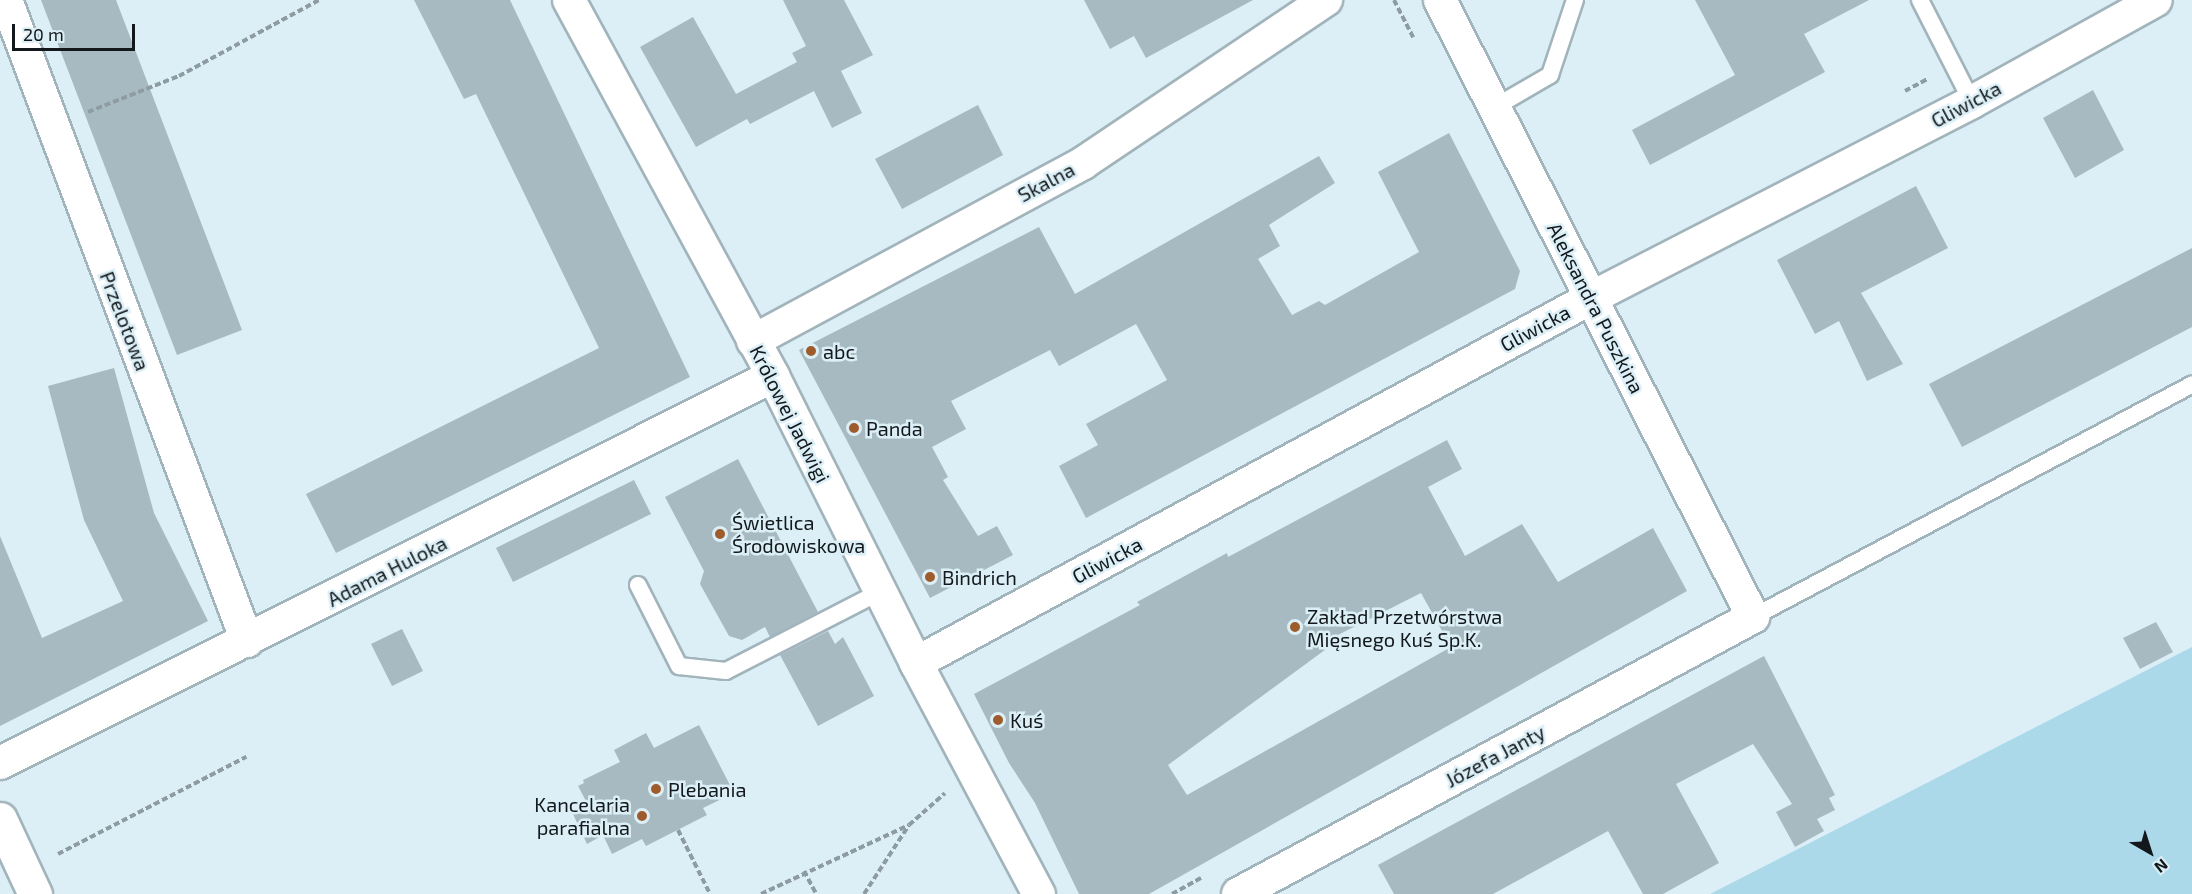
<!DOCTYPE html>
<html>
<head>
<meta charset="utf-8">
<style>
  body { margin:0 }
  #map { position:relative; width:2192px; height:894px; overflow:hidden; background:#dceff7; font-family:"Exo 2",sans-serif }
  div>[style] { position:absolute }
  .green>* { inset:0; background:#abd9ea }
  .building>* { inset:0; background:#a7bac1 }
  .path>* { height:4px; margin-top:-2px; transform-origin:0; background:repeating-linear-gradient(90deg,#8e9ca2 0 6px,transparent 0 9px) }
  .roads { filter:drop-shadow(2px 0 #a2b4bb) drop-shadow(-2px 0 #a2b4bb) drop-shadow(0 2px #a2b4bb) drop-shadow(0 -2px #a2b4bb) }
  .lane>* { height:16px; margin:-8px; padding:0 8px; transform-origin:8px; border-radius:8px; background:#fff }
  .street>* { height:32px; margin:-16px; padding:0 16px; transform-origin:16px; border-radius:16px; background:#fff }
  .secondary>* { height:33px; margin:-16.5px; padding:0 16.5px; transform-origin:16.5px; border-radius:16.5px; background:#fff }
  .dots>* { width:16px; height:16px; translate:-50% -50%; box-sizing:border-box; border:3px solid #dceff7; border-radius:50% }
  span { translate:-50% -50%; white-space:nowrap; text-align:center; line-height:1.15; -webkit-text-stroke:5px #dceff7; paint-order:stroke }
  .street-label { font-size:20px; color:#12181b }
  .poi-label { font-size:20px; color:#12181b }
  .left { translate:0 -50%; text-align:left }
  .right { translate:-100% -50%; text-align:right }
  .north { position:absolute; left:2120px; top:822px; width:60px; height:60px; -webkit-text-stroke:4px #dceff7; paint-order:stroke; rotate:141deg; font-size:16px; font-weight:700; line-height:24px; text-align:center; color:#12181b }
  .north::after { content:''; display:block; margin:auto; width:21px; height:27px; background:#12181b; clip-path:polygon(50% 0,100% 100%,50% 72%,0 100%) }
  .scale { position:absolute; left:12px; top:24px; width:123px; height:27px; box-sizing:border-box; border:3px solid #12181b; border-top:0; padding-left:8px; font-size:18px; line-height:21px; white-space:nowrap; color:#12181b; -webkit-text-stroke:4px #dceff7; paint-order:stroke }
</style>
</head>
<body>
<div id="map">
  <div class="green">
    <i style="clip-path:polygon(2192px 647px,2192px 894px,1710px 894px)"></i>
  </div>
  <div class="building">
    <i style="clip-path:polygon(41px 0,116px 0,242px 330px,177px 355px)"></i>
    <i style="clip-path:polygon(414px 0,510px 0,690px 377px,336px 553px,306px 494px,599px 348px,476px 94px,464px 99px)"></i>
    <i style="clip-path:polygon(783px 0,844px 0,873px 55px,841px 71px,862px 113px,832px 128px,814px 91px,750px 124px,747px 119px,696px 147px,640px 47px,693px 17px,736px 94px,797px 62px,792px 53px,806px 46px)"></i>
    <i style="clip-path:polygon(1084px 0,1253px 0,1146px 58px,1134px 36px,1110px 49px)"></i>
    <i style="clip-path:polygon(1695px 0,1869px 0,1804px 34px,1825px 72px,1650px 165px,1632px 130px,1735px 75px)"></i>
    <i style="clip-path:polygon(2093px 90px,2124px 150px,2075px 178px,2043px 118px)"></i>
    <i style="clip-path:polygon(978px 105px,1003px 155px,902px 209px,875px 159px)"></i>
    <i style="clip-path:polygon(1449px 133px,1520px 271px,1515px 289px,1086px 518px,1059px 466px,1098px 445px,1086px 424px,1167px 380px,1136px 324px,1059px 366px,1050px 350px,951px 401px,966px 429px,932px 447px,948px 477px,943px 480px,978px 536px,997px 526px,1013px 555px,930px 598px,799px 350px,1039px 227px,1075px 294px,1319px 156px,1335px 183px,1269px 225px,1280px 246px,1258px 259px,1292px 315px,1319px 301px,1325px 305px,1419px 252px,1378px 172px)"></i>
    <i style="clip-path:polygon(1916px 186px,1948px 248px,1861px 293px,1903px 364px,1867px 381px,1839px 321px,1815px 334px,1777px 260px)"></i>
    <i style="clip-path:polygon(2192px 248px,2192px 327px,1962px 447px,1929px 384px)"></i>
    <i style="clip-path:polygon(114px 368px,154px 513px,208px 621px,0 726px,0 536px,42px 638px,123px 601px,84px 520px,48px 386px)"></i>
    <i style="clip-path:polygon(evenodd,1447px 440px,1462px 469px,1428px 487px,1465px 556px,1522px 524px,1558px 582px,1653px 528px,1687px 591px,1149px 894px,1079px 894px,1035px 803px,1009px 763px,974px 694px,1140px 605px,1137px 602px,1227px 553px,1228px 557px,1447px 440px,1421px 593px,1451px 647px,1187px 795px,1168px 765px,1333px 644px,1330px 639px,1421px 593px)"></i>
    <i style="clip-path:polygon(738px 459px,818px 612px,770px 637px,765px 627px,742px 640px,729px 636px,700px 584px,704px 571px,665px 497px)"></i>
    <i style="clip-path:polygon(634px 480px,651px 514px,513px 582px,496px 548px)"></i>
    <i style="clip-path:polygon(2156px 622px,2173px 652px,2140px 669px,2123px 638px)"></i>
    <i style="clip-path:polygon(402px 629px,423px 671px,392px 686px,371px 644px)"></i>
    <i style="clip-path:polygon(828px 631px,835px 644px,843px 637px,874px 696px,818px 726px,780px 655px)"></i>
    <i style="clip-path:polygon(1764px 656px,1835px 795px,1829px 798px,1835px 810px,1817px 819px,1824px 831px,1795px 847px,1776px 812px,1792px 804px,1753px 744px,1676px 784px,1719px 863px,1663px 894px,1643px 894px,1608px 831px,1493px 894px,1394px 894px,1378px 865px)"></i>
    <i style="clip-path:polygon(699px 725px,734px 793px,703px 808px,707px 815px,646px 846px,642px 839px,612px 854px,603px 835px,587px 844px,572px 812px,588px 805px,578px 786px,584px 783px,583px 780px,620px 762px,614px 750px,646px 733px,654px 748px)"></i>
  </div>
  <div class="path">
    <i style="left:1394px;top:0;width:42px;rotate:62.8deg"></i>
    <i style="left:1905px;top:91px;width:26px;rotate:-28deg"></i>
    <i style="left:88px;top:112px;width:98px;rotate:-21.6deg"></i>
    <i style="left:179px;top:76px;width:159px;rotate:-28.5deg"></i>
    <i style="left:678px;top:830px;width:72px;rotate:63.4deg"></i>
    <i style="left:58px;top:854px;width:212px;rotate:-27.3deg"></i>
    <i style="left:804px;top:871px;width:26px;rotate:62deg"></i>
    <i style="left:761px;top:894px;width:163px;rotate:-25deg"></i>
    <i style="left:864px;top:894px;width:82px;rotate:-56.9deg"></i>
    <i style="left:909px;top:825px;width:48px;rotate:-41.6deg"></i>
    <i style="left:1172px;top:894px;width:35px;rotate:-29deg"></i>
  </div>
  <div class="roads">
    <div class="lane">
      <i style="left:1920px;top:0;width:114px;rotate:63deg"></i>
      <i style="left:1495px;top:107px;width:64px;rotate:-30.2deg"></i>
      <i style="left:1550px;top:75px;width:79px;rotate:-71.6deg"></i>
      <i style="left:638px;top:585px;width:91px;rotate:63.2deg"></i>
      <i style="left:679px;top:666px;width:47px;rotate:6.1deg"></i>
      <i style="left:726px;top:671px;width:173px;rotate:-27.2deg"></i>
      <i style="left:1753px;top:617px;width:497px;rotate:-27.9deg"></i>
    </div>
    <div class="street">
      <i style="left:6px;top:0;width:685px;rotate:69.39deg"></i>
      <i style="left:569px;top:0;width:428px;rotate:61.5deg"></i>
      <i style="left:773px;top:376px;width:321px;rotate:63.5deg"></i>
      <i style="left:916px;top:663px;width:262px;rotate:62deg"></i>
      <i style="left:753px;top:341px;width:375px;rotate:-28.3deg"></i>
      <i style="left:1083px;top:163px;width:293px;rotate:-33.9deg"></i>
      <i style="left:916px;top:663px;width:767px;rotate:-28.4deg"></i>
      <i style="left:1591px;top:298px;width:428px;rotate:-27.2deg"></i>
      <i style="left:1972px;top:102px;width:210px;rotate:-29deg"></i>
      <i style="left:0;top:763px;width:864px;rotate:-26.59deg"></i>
      <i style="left:1238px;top:894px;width:585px;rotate:-28.27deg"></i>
      <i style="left:1753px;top:617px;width:692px;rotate:-116.9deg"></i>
    </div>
    <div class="secondary">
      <i style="left:0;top:819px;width:83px;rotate:65deg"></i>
    </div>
  </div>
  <div class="dots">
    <i style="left:811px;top:351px;background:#9e5b2b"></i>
    <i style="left:854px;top:428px;background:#9e5b2b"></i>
    <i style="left:720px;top:534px;background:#9e5b2b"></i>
    <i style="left:930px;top:577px;background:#9e5b2b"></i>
    <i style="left:1295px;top:627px;background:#9e5b2b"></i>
    <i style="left:998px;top:720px;background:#9e5b2b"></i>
    <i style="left:656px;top:789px;background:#9e5b2b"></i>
    <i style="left:642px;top:816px;background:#9e5b2b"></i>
  </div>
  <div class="street-label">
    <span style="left:1966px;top:104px;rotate:-28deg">Gliwicka</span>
    <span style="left:1046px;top:182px;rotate:-28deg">Skalna</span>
    <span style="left:1596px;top:308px;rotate:63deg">Aleksandra Puszkina</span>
    <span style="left:125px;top:321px;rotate:69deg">Przelotowa</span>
    <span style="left:1535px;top:328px;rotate:-28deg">Gliwicka</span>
    <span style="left:790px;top:414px;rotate:63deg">Królowej Jadwigi</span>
    <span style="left:1107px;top:560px;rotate:-28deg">Gliwicka</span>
    <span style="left:387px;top:571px;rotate:-27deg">Adama Huloka</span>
    <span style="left:1495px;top:756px;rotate:-28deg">Józefa Janty</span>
  </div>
  <div class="poi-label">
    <span class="left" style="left:823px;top:351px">abc</span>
    <span class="left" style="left:866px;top:428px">Panda</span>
    <span class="left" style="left:732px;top:534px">Świetlica<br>Środowiskowa</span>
    <span class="left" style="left:942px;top:577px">Bindrich</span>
    <span class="left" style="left:1307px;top:628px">Zakład Przetwórstwa<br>Mięsnego Kuś Sp.K.</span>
    <span class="left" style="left:1010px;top:720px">Kuś</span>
    <span class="left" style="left:668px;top:789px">Plebania</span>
    <span class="right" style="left:630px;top:816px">Kancelaria<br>parafialna</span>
  </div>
  <div class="north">N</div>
  <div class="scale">20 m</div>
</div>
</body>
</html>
